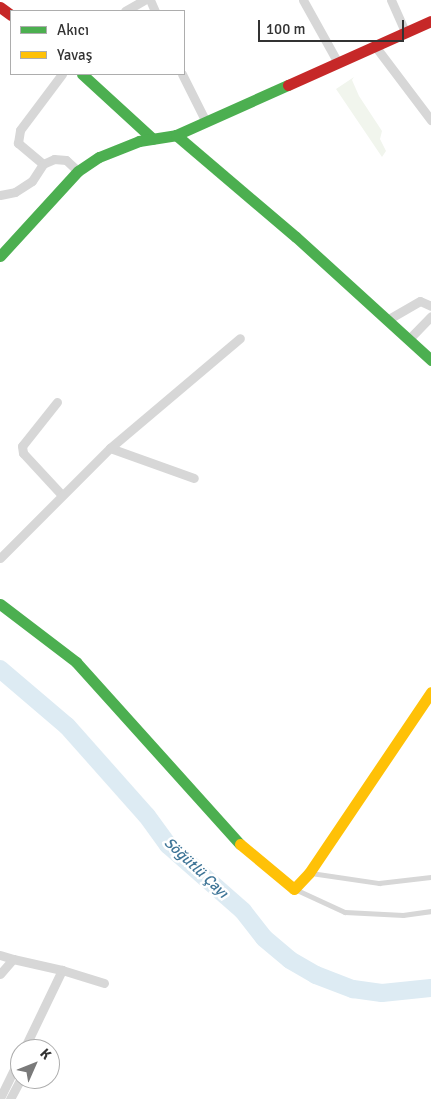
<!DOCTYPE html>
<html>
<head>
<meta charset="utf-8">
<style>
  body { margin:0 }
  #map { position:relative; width:431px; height:1099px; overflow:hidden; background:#fff; font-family:Signika,sans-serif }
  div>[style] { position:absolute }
  .green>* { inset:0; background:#f1f5ed }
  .river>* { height:18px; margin:-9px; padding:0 9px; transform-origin:9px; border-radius:9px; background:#ddebf3 }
  .lane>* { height:4.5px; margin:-2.25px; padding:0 2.25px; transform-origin:2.25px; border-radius:2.25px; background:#d7d7d7 }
  .street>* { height:9px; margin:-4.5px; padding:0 4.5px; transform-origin:4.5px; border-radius:4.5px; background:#d7d7d7 }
  .fast>* { height:11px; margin:-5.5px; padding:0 5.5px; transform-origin:5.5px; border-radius:5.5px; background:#4caf50 }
  .slow>* { height:11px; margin:-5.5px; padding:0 5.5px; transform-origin:5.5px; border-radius:5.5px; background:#ffc107 }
  .jam>* { height:11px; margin:-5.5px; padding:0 5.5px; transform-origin:5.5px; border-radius:5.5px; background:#c62828 }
  span { translate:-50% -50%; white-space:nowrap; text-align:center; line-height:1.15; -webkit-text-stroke:5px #fff; paint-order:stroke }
  .water-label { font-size:15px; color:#3f7597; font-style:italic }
  .legend { position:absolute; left:10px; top:10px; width:175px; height:65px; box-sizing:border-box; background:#fff; border:1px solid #adadad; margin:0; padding:6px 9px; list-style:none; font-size:15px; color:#333 }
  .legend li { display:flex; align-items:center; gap:10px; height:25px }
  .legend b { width:25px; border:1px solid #adadad }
  .north { position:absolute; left:10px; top:1039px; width:50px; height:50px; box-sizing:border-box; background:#fff; border:1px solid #adadad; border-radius:50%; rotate:46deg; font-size:14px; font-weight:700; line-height:20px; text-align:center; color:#333 }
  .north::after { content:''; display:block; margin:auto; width:18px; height:22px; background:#7a7a7a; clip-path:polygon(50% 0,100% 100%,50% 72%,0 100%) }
  .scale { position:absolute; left:258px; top:20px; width:146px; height:22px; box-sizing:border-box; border:2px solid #333; border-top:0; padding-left:6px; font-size:15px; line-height:18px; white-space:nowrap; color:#333; -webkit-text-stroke:4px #fff; paint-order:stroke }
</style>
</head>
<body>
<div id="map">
  <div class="green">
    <i style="clip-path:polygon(354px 77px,352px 80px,359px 96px,382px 131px,380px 139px,386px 151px,382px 157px,336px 89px)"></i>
  </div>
  <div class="river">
    <i style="left:0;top:669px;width:88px;rotate:40.4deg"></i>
    <i style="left:67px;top:726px;width:120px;rotate:48.4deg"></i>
    <i style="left:147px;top:816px;width:36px;rotate:54deg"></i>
    <i style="left:168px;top:845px;width:100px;rotate:41.3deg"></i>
    <i style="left:243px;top:911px;width:34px;rotate:52deg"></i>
    <i style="left:264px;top:938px;width:34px;rotate:40deg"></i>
    <i style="left:290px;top:960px;width:30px;rotate:30deg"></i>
    <i style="left:316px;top:975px;width:40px;rotate:21deg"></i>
    <i style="left:353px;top:989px;width:29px;rotate:8deg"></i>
    <i style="left:382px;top:993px;width:49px;rotate:-5.8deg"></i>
  </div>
  <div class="lane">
    <i style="left:311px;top:873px;width:69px;rotate:8.4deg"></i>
    <i style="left:379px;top:883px;width:52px;rotate:-6.6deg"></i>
    <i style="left:295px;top:889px;width:55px;rotate:24.7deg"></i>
    <i style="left:345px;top:912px;width:58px;rotate:3deg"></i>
    <i style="left:403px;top:915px;width:28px;rotate:-8deg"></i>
  </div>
  <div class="street">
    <i style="left:150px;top:0;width:12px;rotate:66deg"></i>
    <i style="left:303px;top:0;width:72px;rotate:60.9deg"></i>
    <i style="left:391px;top:0;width:36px;rotate:66deg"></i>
    <i style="left:125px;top:11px;width:22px;rotate:-30deg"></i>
    <i style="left:375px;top:46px;width:93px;rotate:52.9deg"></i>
    <i style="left:182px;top:74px;width:54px;rotate:63.4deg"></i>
    <i style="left:43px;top:164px;width:33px;rotate:-140deg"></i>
    <i style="left:18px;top:143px;width:13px;rotate:-81deg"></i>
    <i style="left:20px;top:130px;width:70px;rotate:-53.1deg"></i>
    <i style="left:0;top:195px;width:15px;rotate:-11deg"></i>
    <i style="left:15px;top:192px;width:20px;rotate:-33deg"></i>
    <i style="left:32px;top:181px;width:20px;rotate:-57deg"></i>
    <i style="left:43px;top:164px;width:12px;rotate:-24deg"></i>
    <i style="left:54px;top:159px;width:12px;rotate:5deg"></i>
    <i style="left:66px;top:160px;width:16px;rotate:43deg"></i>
    <i style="left:387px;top:320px;width:38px;rotate:-30deg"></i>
    <i style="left:420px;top:301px;width:12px;rotate:24deg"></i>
    <i style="left:408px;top:340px;width:33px;rotate:-46deg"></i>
    <i style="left:57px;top:402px;width:56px;rotate:128.5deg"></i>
    <i style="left:22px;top:446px;width:7px;rotate:82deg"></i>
    <i style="left:23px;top:453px;width:56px;rotate:47.2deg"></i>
    <i style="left:110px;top:448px;width:89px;rotate:19.7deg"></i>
    <i style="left:0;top:558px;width:156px;rotate:-45deg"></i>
    <i style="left:110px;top:448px;width:170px;rotate:-40.2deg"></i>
    <i style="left:0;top:955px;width:14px;rotate:17deg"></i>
    <i style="left:0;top:974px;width:20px;rotate:-49deg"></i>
    <i style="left:13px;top:959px;width:50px;rotate:12.7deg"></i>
    <i style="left:24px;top:1049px;width:88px;rotate:-64.3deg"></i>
    <i style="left:62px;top:970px;width:44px;rotate:17.2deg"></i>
    <i style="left:0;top:1098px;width:46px;rotate:-64deg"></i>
    <i style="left:10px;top:1099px;width:19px;rotate:-62deg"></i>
  </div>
  <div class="fast">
    <i style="left:82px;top:74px;width:96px;rotate:42.5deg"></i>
    <i style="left:176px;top:135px;width:157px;rotate:40.4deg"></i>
    <i style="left:296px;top:237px;width:183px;rotate:42.3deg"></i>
    <i style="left:0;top:256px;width:115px;rotate:-47.5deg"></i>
    <i style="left:78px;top:171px;width:25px;rotate:-34deg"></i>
    <i style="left:99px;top:157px;width:43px;rotate:-21.8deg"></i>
    <i style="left:139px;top:141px;width:37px;rotate:-9deg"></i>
    <i style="left:176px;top:135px;width:123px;rotate:-24.1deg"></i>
    <i style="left:0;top:604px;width:96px;rotate:37.3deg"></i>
    <i style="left:76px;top:662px;width:245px;rotate:48deg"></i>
  </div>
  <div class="slow">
    <i style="left:240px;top:844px;width:70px;rotate:39.8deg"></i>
    <i style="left:294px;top:889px;width:22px;rotate:-47deg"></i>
    <i style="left:309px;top:873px;width:218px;rotate:-56deg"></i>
  </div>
  <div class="jam">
    <i style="left:0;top:7px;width:14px;rotate:36deg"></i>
    <i style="left:288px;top:85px;width:157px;rotate:-24.1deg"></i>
  </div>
  <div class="water-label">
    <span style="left:196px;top:868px;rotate:43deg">Söğütlü Çayı</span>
  </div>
  <ul class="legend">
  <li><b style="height:6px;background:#4caf50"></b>Akıcı</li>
  <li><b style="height:6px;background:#ffc107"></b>Yavaş</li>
  </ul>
  <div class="north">K</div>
  <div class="scale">100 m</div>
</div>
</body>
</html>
